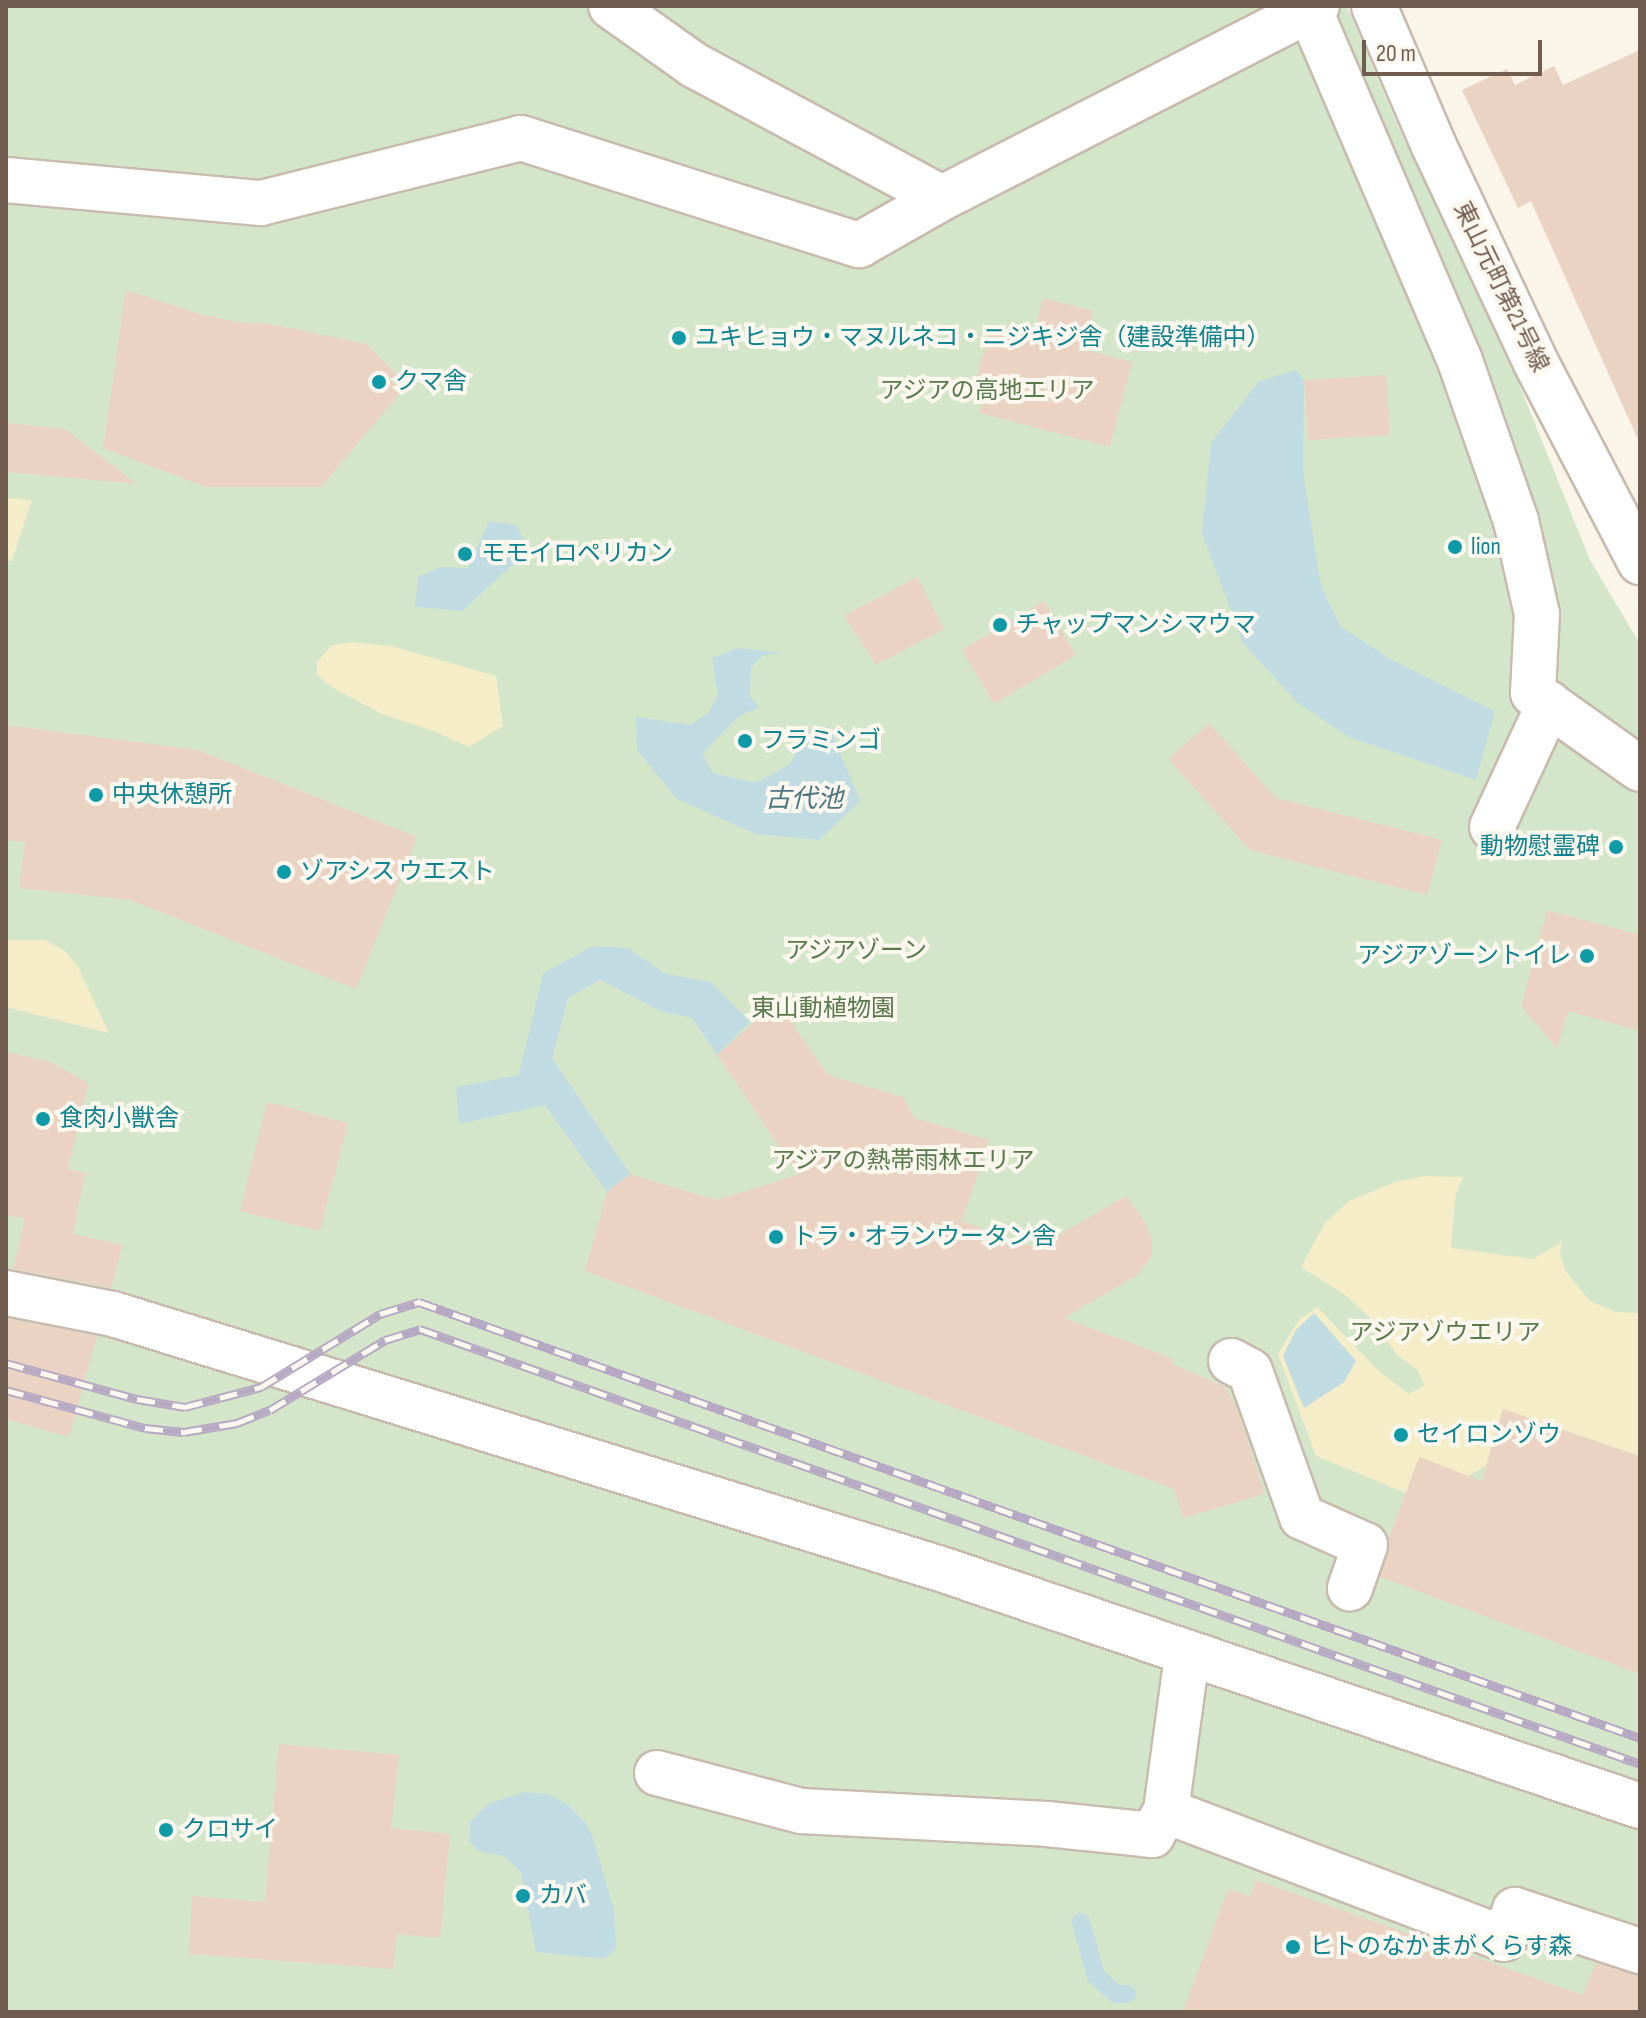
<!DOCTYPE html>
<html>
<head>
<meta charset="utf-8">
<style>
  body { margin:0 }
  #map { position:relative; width:1646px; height:2018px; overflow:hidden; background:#faf4e9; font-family:"Sofia Sans Condensed","Noto Sans JP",sans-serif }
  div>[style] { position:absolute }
  .green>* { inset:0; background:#d4e6c9 }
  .sand>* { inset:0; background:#f5ecc8 }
  .water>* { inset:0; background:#c0dbe1 }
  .stream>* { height:18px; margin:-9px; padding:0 9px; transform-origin:9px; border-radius:9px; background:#c0dbe1 }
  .building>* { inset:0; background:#ead3c2 }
  .roads { filter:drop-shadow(2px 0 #c8bbae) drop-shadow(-2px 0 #c8bbae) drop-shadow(0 2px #c8bbae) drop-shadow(0 -2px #c8bbae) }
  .minor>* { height:44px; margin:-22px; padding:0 22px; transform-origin:22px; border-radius:22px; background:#fff }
  .rail>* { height:9px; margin-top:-4.5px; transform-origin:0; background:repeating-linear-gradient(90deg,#fdf8ef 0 18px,#b7a9c3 0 36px); box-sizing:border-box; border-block:2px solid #b7a9c3 }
  .dots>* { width:22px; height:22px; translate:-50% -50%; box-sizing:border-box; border:4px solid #fdf8ef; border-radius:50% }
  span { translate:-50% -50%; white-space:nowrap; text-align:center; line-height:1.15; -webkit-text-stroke:8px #fdf8ef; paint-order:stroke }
  .street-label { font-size:24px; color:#715d50 }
  .culture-label { font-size:24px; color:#0d838f }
  .left { translate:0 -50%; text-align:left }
  .right { translate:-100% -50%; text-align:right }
  .park-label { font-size:24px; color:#587a4d }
  .water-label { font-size:26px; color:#4c7781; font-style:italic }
  .frame { position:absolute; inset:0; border:8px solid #715d50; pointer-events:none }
  .scale { position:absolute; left:1362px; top:40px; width:180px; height:36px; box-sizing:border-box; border:4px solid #715d50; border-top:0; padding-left:10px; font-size:24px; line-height:28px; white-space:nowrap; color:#715d50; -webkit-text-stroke:6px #fdf8ef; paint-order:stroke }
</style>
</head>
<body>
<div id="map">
  <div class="green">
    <i style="clip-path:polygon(6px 6px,1347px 6px,1400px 131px,1494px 322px,1590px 560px,1640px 644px,1640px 2012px,6px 2012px)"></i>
  </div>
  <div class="sand">
    <i style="clip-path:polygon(6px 498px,32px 500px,12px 561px,6px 561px)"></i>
    <i style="clip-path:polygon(352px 642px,391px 646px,496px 676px,503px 726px,469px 747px,431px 730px,384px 715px,331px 687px,317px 674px,317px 663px,331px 645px)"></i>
    <i style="clip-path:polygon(6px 940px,44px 940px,64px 950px,78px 967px,109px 1033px,6px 1007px)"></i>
    <i style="clip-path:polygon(1424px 1176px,1463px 1177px,1455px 1198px,1451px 1248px,1533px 1259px,1562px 1242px,1560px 1254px,1566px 1272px,1590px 1301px,1616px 1312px,1640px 1313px,1640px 1456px,1503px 1409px,1486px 1466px,1468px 1476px,1406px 1493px,1316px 1456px,1278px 1354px,1298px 1321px,1317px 1307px,1379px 1371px,1409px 1394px,1424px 1385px,1417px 1369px,1398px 1356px,1371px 1319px,1347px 1296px,1302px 1268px,1304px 1261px,1325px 1223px,1349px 1201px,1395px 1182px)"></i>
  </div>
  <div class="water">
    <i style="clip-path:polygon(1296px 370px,1304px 380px,1303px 472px,1320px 581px,1327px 599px,1341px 627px,1387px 657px,1495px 711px,1476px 780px,1351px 738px,1298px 703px,1243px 643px,1202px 533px,1211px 443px,1259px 381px)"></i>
    <i style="clip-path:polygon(489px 521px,516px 525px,529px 550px,462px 611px,415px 607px,418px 577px,440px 567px,468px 568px)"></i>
    <i style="clip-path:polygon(739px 648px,784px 653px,763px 655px,751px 667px,750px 697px,759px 707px,738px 717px,702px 754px,713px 773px,756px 783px,790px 764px,810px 730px,829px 726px,860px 801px,819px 840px,756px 834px,677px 799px,637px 750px,636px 717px,691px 725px,708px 713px,718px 695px,712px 658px)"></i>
    <i style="clip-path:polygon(593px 946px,628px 948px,666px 974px,711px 982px,750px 1022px,717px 1055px,692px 1018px,660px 1011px,600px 980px,568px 998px,552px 1058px,630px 1174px,607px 1192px,545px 1105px,459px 1124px,456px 1087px,519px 1075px,543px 973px)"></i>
    <i style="clip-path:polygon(1314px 1313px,1356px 1361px,1344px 1382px,1304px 1408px,1283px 1356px,1296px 1330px)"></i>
    <i style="clip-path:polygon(523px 1792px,547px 1794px,567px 1804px,586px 1823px,593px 1838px,614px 1910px,616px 1949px,605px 1959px,536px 1952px,521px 1872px,504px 1856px,478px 1851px,469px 1840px,470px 1822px,488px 1804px)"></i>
  </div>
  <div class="stream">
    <i style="left:1081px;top:1922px;width:56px;rotate:74.5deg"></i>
    <i style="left:1096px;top:1976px;width:27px;rotate:42deg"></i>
    <i style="left:1116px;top:1994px;width:11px"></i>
  </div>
  <div class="building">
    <i style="clip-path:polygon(1640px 50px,1640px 444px,1531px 201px,1518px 208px,1462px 90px,1507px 69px,1515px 85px,1554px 66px,1563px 85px)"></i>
    <i style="clip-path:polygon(126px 290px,203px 315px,237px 322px,270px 324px,366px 344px,407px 385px,321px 487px,206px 487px,103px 448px)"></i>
    <i style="clip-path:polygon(1043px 298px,1093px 311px,1086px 350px,1132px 362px,1110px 447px,979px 413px,988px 379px,976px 377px,992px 327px,1033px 337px)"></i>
    <i style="clip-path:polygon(1386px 375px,1390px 435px,1308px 440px,1304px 380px)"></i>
    <i style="clip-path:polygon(6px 423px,65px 429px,137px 484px,6px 472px)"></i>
    <i style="clip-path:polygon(917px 577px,944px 629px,876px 665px,844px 616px)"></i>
    <i style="clip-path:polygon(1044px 601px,1076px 655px,994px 704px,962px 650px)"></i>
    <i style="clip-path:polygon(1209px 723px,1276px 798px,1442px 840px,1427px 895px,1250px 850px,1168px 759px)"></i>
    <i style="clip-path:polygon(6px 725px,198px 750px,417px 837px,356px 989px,130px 900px,19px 888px,25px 842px,6px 840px)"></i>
    <i style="clip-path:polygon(1547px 910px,1640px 935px,1640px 1031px,1568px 1011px,1557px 1049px,1521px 1006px)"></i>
    <i style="clip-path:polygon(777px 1002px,828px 1075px,903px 1097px,914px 1118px,989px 1140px,962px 1221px,1036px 1248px,1126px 1196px,1144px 1220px,1152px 1239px,1152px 1256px,1136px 1276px,1064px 1318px,1174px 1359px,1172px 1364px,1224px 1386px,1236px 1406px,1265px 1494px,1183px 1518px,1174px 1489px,585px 1271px,607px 1192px,630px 1174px,716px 1200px,798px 1175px,717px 1055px)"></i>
    <i style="clip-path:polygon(6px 1052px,51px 1062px,88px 1083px,68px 1169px,85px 1173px,73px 1234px,123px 1245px,111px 1288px,13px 1269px,25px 1219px,6px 1215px)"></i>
    <i style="clip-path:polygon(267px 1102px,348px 1123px,320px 1231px,240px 1211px)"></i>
    <i style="clip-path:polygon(6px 1318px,97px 1336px,69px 1437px,6px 1419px)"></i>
    <i style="clip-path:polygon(1503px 1409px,1640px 1457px,1640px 1674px,1380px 1577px,1389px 1552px,1389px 1538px,1419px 1457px,1482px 1481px)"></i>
    <i style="clip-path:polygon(279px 1744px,399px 1755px,391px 1828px,450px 1834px,440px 1938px,397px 1934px,393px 1969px,189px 1954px,192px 1896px,265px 1902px)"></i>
    <i style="clip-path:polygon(1256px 1880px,1583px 1995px,1596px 1963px,1640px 1975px,1640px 2012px,1183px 2012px,1228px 1889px,1250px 1896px)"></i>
  </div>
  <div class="roads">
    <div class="minor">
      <i style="left:611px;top:6px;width:102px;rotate:35.4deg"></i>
      <i style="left:694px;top:65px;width:281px;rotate:28.2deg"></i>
      <i style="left:942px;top:198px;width:421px;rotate:-27.1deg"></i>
      <i style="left:1374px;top:6px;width:152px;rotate:66.8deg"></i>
      <i style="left:1434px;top:146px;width:238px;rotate:64.8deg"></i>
      <i style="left:1535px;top:361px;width:227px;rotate:62.4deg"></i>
      <i style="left:1310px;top:11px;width:381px;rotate:66.8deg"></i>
      <i style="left:1460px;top:361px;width:170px;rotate:70.7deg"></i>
      <i style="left:1516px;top:521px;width:95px;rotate:77.3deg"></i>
      <i style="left:1537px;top:614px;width:79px;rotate:92.9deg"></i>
      <i style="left:1533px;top:693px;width:131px;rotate:35.4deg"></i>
      <i style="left:6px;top:180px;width:256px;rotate:5.2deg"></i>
      <i style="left:261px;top:203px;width:268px;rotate:-14deg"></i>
      <i style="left:521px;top:138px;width:355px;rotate:17.6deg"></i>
      <i style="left:859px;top:245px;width:95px;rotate:-29.5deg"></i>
      <i style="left:1492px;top:827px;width:136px;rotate:-65.1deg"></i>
      <i style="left:6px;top:1293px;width:109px;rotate:11.1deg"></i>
      <i style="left:113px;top:1314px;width:870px;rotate:17.12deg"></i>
      <i style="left:944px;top:1570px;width:735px;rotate:18.73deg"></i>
      <i style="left:1231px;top:1361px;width:21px;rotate:28deg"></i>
      <i style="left:1250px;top:1371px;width:155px;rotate:70.4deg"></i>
      <i style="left:1302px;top:1517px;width:69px;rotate:24deg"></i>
      <i style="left:1365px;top:1545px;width:46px;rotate:109.2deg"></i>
      <i style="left:657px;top:1773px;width:149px;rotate:14.8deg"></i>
      <i style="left:801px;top:1811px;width:246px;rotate:3deg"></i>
      <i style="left:1047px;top:1824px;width:106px;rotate:6deg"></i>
      <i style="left:1152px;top:1835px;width:28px;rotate:-60deg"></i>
      <i style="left:1166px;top:1811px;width:157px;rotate:-82.3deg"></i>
      <i style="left:1166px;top:1811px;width:361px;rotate:20.7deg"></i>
      <i style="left:1504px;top:1939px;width:31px;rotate:-69deg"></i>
      <i style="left:1515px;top:1910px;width:132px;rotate:18.2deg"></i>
    </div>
  </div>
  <div class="rail">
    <i style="left:6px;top:1363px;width:136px;rotate:15.4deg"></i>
    <i style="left:137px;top:1399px;width:49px;rotate:9.5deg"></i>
    <i style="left:185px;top:1407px;width:79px;rotate:-14.7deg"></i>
    <i style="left:261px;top:1387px;width:140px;rotate:-31.5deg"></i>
    <i style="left:380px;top:1314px;width:41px;rotate:-17.1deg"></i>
    <i style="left:419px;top:1302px;width:1297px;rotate:19.65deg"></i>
    <i style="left:6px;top:1390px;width:144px;rotate:15.3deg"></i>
    <i style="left:145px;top:1428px;width:39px;rotate:6deg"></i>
    <i style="left:184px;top:1432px;width:54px;rotate:-9.6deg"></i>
    <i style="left:237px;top:1423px;width:35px;rotate:-22deg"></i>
    <i style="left:270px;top:1410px;width:135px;rotate:-31.3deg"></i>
    <i style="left:385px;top:1340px;width:37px;rotate:-17deg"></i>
    <i style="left:420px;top:1329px;width:1295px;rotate:19.62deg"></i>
  </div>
  <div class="dots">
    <i style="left:679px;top:338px;background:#0f9aa8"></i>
    <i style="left:379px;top:382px;background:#0f9aa8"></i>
    <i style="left:1455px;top:547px;background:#0f9aa8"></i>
    <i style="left:465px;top:554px;background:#0f9aa8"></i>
    <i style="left:1000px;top:625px;background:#0f9aa8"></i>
    <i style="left:745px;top:741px;background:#0f9aa8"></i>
    <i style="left:96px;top:795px;background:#0f9aa8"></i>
    <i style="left:1616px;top:847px;background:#0f9aa8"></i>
    <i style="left:284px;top:872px;background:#0f9aa8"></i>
    <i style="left:1587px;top:956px;background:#0f9aa8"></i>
    <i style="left:43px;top:1119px;background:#0f9aa8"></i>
    <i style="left:776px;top:1237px;background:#0f9aa8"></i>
    <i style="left:1401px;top:1435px;background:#0f9aa8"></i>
    <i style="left:166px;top:1830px;background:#0f9aa8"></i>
    <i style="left:523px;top:1896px;background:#0f9aa8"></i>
    <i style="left:1293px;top:1947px;background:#0f9aa8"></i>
  </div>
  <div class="street-label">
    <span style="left:1501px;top:287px;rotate:64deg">東山元町第21号線</span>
  </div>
  <div class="culture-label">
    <span class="left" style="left:695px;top:338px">ユキヒョウ・マヌルネコ・ニジキジ舎（建設準備中）</span>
    <span class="left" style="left:395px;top:382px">クマ舎</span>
    <span class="left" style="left:1471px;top:547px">lion</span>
    <span class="left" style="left:481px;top:554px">モモイロペリカン</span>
    <span class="left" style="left:1016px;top:625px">チャップマンシマウマ</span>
    <span class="left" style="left:761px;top:741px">フラミンゴ</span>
    <span class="left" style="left:112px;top:795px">中央休憩所</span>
    <span class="right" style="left:1600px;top:847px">動物慰霊碑</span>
    <span class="left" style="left:300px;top:872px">ゾアシス ウエスト</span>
    <span class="right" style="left:1571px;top:956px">アジアゾーントイレ</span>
    <span class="left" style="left:59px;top:1119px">食肉小獣舎</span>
    <span class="left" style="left:792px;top:1237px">トラ・オランウータン舎</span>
    <span class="left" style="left:1417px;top:1435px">セイロンゾウ</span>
    <span class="left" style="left:182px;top:1830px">クロサイ</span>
    <span class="left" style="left:539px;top:1896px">カバ</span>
    <span class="left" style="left:1309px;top:1947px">ヒトのなかまがくらす森</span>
  </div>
  <div class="park-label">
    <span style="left:987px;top:391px">アジアの高地エリア</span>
    <span style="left:856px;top:951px">アジアゾーン</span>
    <span style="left:823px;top:1009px">東山動植物園</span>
    <span style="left:903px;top:1161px">アジアの熱帯雨林エリア</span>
    <span style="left:1445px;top:1333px">アジアゾウエリア</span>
  </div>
  <div class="water-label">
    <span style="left:804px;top:800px">古代池</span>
  </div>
  <div class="frame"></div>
  <div class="scale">20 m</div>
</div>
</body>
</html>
